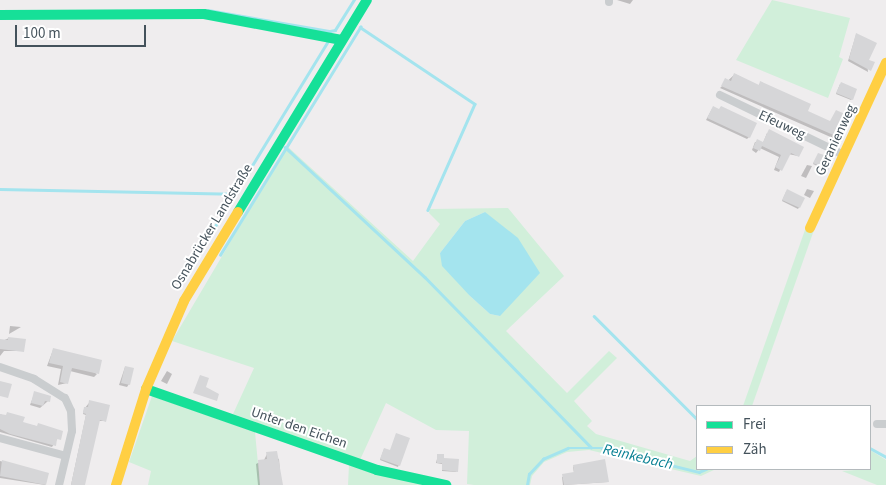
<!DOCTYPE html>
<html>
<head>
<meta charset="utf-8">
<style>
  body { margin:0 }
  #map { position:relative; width:886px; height:485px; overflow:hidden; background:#efedee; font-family:"Source Sans 3",sans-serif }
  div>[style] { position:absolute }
  .green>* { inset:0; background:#d1efda }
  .water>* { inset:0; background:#a4e4ee }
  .shadow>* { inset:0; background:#0003 }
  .stream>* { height:2.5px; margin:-1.25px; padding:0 1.25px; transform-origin:1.25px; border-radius:1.25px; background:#a4e4ee }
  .building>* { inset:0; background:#d6d6d8 }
  .street>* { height:8px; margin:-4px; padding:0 4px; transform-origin:4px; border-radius:4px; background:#cacdcf }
  .fast>* { height:10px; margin:-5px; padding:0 5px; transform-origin:5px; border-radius:5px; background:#16e098 }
  .slow>* { height:10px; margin:-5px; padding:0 5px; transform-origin:5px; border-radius:5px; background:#ffcf43 }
  span { translate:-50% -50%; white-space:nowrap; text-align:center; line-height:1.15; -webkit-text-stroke:4px #fff; paint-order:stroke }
  .street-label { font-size:14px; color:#44525b }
  .water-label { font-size:15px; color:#088093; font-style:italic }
  .legend { position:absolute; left:696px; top:405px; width:175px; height:65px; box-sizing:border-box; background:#fff; border:1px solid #b4babd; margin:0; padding:6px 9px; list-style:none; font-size:15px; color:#44525b }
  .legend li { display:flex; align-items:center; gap:10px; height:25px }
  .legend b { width:25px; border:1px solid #b4babd }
  .scale { position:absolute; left:15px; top:25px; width:131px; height:22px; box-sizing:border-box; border:2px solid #44525b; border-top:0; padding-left:6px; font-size:15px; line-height:18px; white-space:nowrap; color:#44525b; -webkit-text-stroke:4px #fff; paint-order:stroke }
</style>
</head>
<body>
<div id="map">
  <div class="green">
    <i style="clip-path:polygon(772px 0,850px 18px,839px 57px,843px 59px,828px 98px,736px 60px)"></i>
    <i style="clip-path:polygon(evenodd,287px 146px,413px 261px,440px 224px,429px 213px,430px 209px,508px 208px,564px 276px,506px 331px,567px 393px,609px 351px,617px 358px,574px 401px,592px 421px,587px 426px,596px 434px,690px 461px,697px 456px,697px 469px,716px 469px,701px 476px,589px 450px,567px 452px,544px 462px,532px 476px,530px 485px,474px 485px,467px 484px,469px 431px,436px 430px,386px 403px,360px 460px,233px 414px,254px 368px,172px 341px,287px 146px,485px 212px,500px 316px,490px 314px,470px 296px,440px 253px,465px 221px,485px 212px)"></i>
    <i style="clip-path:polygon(806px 227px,814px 230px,752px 406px,743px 406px)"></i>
    <i style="clip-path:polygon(152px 396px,255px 432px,260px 485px,148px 485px,151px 471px,129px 462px)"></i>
    <i style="clip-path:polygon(870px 450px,886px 460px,886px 485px,877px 485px,842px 471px,870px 469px)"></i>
    <i style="clip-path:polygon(349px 465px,425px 485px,348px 485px)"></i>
  </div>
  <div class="water">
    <i style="clip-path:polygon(485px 212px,518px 238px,540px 273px,500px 316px,490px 314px,470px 296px,442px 266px,440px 253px,465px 221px)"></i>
  </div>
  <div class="shadow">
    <i style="clip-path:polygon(617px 0,633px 0,630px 4px)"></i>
    <i style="clip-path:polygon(856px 35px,867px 60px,868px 72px,848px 61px)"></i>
    <i style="clip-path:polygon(735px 74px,758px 86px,761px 82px,806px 112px,829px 122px,845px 116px,837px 137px,835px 139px,720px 88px)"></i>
    <i style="clip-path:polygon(840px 84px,852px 99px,851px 100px,836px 94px)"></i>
    <i style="clip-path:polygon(712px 109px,749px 137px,747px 139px,706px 120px)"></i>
    <i style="clip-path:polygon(767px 133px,798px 156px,788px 154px,779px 172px,774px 170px,779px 157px,760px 148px,756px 153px,752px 150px,755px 142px,763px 143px)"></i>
    <i style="clip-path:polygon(818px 155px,827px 169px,826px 170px,813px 164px)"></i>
    <i style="clip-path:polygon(807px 165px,812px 166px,806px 178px,801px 176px)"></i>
    <i style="clip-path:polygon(807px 189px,814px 191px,810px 198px,804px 195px)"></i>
    <i style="clip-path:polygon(786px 192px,804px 198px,798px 209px,782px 201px)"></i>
    <i style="clip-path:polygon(10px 326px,21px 327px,9px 334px)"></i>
    <i style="clip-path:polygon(9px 338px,23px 351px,4px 351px,0 356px,0 342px)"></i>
    <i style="clip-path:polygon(53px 350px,97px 374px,94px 377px,70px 371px,67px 383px,58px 385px,61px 369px,47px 366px)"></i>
    <i style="clip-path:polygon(125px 367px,129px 384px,127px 387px,119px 385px)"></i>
    <i style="clip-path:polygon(167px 371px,172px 374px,167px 384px,161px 381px)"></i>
    <i style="clip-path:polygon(35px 392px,48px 401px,40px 408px,30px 405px)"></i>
    <i style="clip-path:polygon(89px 403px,105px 421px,98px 421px,82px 485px,71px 485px,86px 415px,83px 414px,84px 409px)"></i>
    <i style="clip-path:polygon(0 414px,22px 423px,62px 432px,52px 447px,0 432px)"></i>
    <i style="clip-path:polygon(408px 439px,398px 467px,380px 460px,384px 449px,390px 452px)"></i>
    <i style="clip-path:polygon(267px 454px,279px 459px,281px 485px,258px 485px,256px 464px,264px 460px)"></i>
    <i style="clip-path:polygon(438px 455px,443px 460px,457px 472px,442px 471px,442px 464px,436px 463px)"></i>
    <i style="clip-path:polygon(0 461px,48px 474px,45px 485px,0 478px)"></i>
    <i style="clip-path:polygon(573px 467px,574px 466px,608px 482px,563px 485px,562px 477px,574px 473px)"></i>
  </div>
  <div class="stream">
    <i style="left:208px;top:10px;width:124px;rotate:9.8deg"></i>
    <i style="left:330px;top:31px;width:5px;rotate:-11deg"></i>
    <i style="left:335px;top:30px;width:36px;rotate:-58deg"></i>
    <i style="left:285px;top:147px;width:191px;rotate:42.9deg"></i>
    <i style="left:425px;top:277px;width:238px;rotate:45.7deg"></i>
    <i style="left:0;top:189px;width:232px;rotate:1.2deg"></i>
    <i style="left:220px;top:255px;width:268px;rotate:-58.4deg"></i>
    <i style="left:360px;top:27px;width:138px;rotate:33.8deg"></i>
    <i style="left:475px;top:104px;width:116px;rotate:113.9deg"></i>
    <i style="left:195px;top:259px;width:255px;rotate:-58.6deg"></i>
    <i style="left:594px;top:316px;width:146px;rotate:45deg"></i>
    <i style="left:870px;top:448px;width:18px;rotate:29deg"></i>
    <i style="left:527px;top:485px;width:11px;rotate:-80deg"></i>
    <i style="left:529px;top:474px;width:21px;rotate:-47deg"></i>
    <i style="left:543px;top:459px;width:27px;rotate:-24deg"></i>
    <i style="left:568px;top:448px;width:34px"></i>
    <i style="left:602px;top:448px;width:100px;rotate:13.9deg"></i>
    <i style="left:699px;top:472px;width:8px;rotate:-23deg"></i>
  </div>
  <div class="building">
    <i style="clip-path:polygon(856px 33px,877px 43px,869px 60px,875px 62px,871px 71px,849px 59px)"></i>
    <i style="clip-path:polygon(734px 73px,759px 85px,760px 81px,811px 104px,808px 111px,830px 121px,836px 110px,847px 115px,838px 137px,721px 86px,725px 78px,731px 81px)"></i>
    <i style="clip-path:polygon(841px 82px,857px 89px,853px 100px,836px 93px)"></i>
    <i style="clip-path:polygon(713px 106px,719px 109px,721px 106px,757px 123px,750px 138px,707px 118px)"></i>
    <i style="clip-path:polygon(769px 129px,804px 147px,799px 157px,791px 153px,782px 171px,775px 167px,781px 155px,762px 146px,760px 151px,753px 148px,757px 139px,763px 142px)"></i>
    <i style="clip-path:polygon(818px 153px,833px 158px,828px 170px,813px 163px)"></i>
    <i style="clip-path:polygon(787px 189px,805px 198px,800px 208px,782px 200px)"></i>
    <i style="clip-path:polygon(8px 337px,26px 339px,24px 352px,0 349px,0 339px,8px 340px)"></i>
    <i style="clip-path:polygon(53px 348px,102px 360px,99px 374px,72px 368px,68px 384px,60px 382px,63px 366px,49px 363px)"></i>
    <i style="clip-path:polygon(125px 366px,134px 368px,130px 385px,121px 383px)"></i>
    <i style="clip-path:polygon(200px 375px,209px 378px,206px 387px,219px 394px,217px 401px,193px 393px)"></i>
    <i style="clip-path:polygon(0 381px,12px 384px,8px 398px,0 396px)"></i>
    <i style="clip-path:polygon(34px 391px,51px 396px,50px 402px,45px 401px,43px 406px,31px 403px)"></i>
    <i style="clip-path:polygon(89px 400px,110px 405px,106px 422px,100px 420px,85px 485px,71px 485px,86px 414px,83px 413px,84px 407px,88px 407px)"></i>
    <i style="clip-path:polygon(7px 412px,25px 417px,23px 422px,37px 426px,38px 423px,63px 431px,61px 440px,57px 439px,56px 446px,10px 434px,0 429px,0 414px,6px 415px)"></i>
    <i style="clip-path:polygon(396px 433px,410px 438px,400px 466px,380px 459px,384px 448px,390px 450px)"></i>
    <i style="clip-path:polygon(277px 451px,283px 485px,260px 485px,258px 460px,267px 459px,266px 452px)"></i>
    <i style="clip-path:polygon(437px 454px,444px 454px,444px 458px,459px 459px,458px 472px,442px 470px,442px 463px,437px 463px)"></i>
    <i style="clip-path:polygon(605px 459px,609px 482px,564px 485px,562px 474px,574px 472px,573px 465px)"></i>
    <i style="clip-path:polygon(2px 460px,49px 473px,46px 485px,0 476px)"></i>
  </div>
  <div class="street">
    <i style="left:609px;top:2px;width:2px;rotate:-90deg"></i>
    <i style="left:720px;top:95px;width:138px;rotate:25.8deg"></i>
    <i style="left:0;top:367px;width:36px;rotate:19deg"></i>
    <i style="left:34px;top:379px;width:36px;rotate:32deg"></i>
    <i style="left:65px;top:398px;width:14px;rotate:65deg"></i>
    <i style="left:71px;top:411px;width:20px;rotate:87deg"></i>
    <i style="left:72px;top:431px;width:56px;rotate:103.5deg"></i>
    <i style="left:877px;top:424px;width:9px"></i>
    <i style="left:0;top:438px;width:68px;rotate:15.3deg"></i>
  </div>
  <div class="fast">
    <i style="left:0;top:15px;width:204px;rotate:-0.3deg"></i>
    <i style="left:204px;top:14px;width:140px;rotate:10.7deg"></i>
    <i style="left:238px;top:212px;width:248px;rotate:-58.7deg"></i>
    <i style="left:146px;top:389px;width:245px;rotate:19.3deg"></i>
    <i style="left:377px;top:470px;width:71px;rotate:12.3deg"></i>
  </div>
  <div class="slow">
    <i style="left:810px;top:228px;width:182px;rotate:-65.3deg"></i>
    <i style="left:116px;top:485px;width:101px;rotate:-72.6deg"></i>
    <i style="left:146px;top:389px;width:96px;rotate:-66.6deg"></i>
    <i style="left:184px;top:301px;width:104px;rotate:-58.8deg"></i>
  </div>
  <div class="street-label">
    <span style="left:782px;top:125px;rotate:25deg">Efeuweg</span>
    <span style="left:836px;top:140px;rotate:-65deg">Geranienweg</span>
    <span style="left:212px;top:227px;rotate:-59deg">Osnabrücker Landstraße</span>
    <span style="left:299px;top:428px;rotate:19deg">Unter den Eichen</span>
  </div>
  <div class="water-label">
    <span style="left:638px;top:457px;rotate:13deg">Reinkebach</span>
  </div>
  <ul class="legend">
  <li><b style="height:6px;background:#16e098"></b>Frei</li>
  <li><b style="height:6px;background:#ffcf43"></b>Zäh</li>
  </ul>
  <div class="scale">100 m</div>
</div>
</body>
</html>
